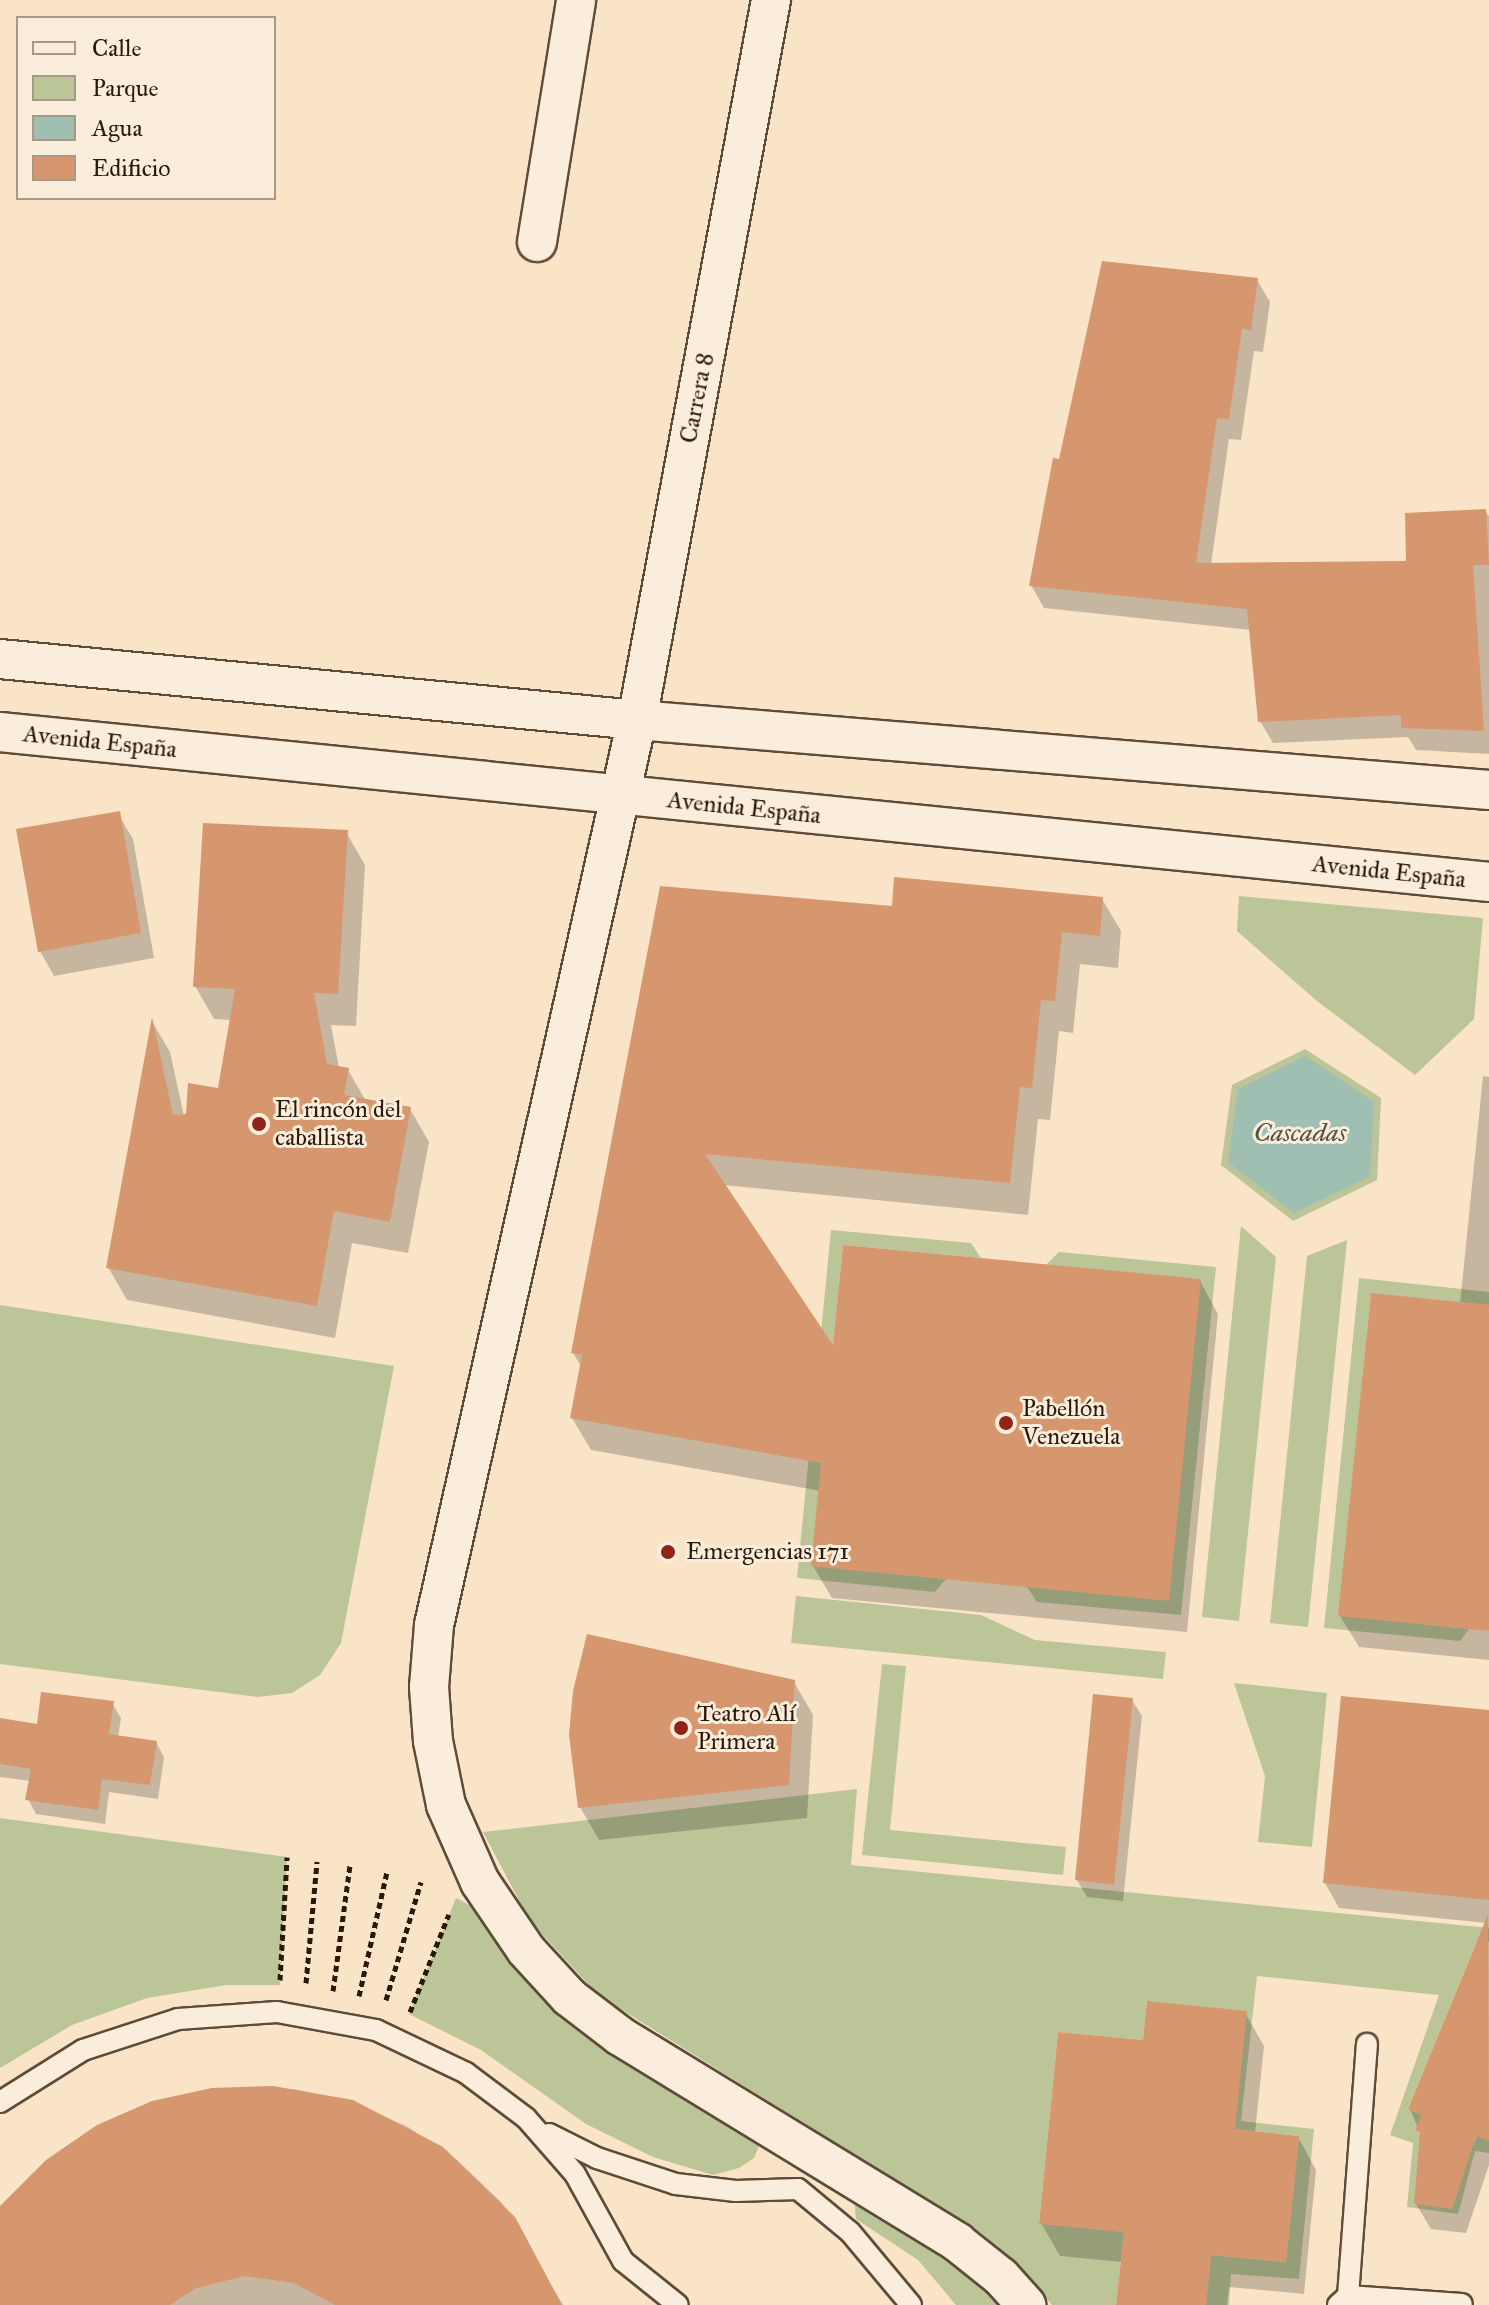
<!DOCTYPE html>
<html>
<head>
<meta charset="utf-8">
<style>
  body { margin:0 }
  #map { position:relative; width:1489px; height:2305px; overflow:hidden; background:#f9e4c7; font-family:"IM FELL Great Primer",serif }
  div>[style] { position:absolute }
  .green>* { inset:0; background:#bbc598 }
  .water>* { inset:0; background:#9ebfb2 }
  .shadow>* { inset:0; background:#0003 }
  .building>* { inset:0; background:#d6976e }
  .path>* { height:5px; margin-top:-2.5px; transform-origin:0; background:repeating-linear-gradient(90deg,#291909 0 6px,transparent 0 10px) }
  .roads { filter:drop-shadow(2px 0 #5d4c38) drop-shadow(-2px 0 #5d4c38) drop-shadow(0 2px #5d4c38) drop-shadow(0 -2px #5d4c38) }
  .service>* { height:20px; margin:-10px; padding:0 10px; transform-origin:10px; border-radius:10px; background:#fbeddb }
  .minor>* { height:38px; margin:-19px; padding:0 19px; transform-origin:19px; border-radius:19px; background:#fbeddb }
  .dots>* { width:22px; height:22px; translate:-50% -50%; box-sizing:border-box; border:4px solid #fbeddb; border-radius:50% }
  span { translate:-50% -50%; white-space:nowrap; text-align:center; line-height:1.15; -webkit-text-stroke:6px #fbeddb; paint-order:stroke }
  .street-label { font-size:24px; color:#291909 }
  .poi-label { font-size:24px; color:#291909 }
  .left { translate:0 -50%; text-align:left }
  .water-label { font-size:26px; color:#525344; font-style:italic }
  .legend { position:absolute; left:16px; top:16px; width:260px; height:184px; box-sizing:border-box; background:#fbeddb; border:2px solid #a79887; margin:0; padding:10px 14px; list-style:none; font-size:24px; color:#291909 }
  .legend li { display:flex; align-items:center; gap:16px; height:40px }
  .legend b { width:40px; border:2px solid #a79887 }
</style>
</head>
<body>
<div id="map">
  <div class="green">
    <i style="clip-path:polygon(1239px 896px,1483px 918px,1474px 1019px,1415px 1075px,1317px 1001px,1237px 931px)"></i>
    <i style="clip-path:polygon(1305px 1049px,1381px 1098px,1377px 1180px,1293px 1221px,1221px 1165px,1232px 1085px)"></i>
    <i style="clip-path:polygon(1241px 1226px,1276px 1257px,1239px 1621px,1202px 1617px)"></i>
    <i style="clip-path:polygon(831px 1230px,971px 1243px,981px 1258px,843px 1245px,812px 1566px,946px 1579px,935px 1592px,797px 1578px)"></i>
    <i style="clip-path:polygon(1347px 1240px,1308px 1627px,1270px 1623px,1307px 1256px)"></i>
    <i style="clip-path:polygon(1059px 1252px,1216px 1267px,1181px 1615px,1037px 1602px,1027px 1587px,1046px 1265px)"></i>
    <i style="clip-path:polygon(1359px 1278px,1489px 1292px,1489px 1305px,1371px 1294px,1339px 1615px,1469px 1629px,1460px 1641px,1324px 1628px)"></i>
    <i style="clip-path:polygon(0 1305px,394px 1366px,341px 1643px,320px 1675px,292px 1693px,258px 1697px,0 1664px)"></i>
    <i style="clip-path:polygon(796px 1596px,981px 1615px,1035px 1640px,1166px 1652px,1163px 1679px,791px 1643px)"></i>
    <i style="clip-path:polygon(882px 1664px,906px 1666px,890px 1830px,1066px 1847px,1063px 1875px,862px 1855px)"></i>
    <i style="clip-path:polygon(1234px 1683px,1327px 1693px,1312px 1847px,1258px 1842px,1265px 1776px)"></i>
    <i style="clip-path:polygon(857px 1789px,851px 1865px,1489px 1928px,1489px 1942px,1478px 1938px,1408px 2109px,1422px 2115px,1416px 2131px,1470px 2152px,1477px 2136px,1489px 2141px,1489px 2153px,1475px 2151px,1458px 2214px,1407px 2207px,1413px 2143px,1390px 2135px,1439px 1995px,1257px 1976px,1241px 2121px,1314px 2129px,1299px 2279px,1231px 2274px,1229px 2305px,1206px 2305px,1211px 2255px,1286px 2262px,1299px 2136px,1235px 2129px,1147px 2001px,1143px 2040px,1058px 2032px,1039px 2223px,1124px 2232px,1116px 2305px,1052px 2305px,1016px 2263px,981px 2233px,598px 1995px,530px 1921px,483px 1832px)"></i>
    <i style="clip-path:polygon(0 1818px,287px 1857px,280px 1985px,226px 1985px,147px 1998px,72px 2025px,0 2068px)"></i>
    <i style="clip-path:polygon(456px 1898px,484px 1913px,760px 2143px,754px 2158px,739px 2168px,713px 2175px,653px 2157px,586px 2124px,481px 2050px,409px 2014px)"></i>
    <i style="clip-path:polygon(854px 2198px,1026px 2305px,956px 2305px,918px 2260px,856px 2219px)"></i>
  </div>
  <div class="water">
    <i style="clip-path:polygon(1305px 1056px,1374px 1102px,1370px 1176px,1294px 1213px,1228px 1162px,1238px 1089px)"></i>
  </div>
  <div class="shadow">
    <i style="clip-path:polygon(1257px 280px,1270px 302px,1263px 352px,1254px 351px,1241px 440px,1229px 439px,1211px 565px,1408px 563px,1485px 511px,1489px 516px,1489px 754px,1416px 750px,1408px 737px,1273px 743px,1260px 721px,1251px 630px,1044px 608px,1031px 585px,1060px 461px)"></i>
    <i style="clip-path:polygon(118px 814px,133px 839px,154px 958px,54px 976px,40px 951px)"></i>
    <i style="clip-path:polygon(346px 832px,365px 865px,356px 1026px,331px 1025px,339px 1068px,348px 1070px,366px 1101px,410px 1109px,429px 1142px,408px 1253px,352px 1243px,335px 1338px,127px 1300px,108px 1267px,153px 1023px,170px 1052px,184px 1116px,219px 1090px,232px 1020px,214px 1019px,195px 986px)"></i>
    <i style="clip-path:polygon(662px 888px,894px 908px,1102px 899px,1121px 931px,1118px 968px,1080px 964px,1073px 1033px,1059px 1031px,1050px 1120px,1038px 1119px,1028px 1215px,724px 1185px,835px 1351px,1200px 1281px,1218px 1314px,1187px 1632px,832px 1598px,813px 1566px,821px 1491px,591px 1450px,572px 1418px,582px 1368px,573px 1353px)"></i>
    <i style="clip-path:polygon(1483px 1076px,1489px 1077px,1489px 1660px,1359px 1647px,1340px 1616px,1460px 1304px)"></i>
    <i style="clip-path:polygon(794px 1682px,813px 1715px,807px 1818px,599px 1840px,580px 1807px)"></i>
    <i style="clip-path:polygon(1132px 1700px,1142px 1716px,1123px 1901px,1087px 1897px,1077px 1880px)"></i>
    <i style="clip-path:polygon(112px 1703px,121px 1718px,118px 1737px,156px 1742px,164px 1757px,158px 1799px,109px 1792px,105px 1824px,36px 1814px,28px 1799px,31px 1781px,0 1777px,0 1721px,39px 1726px)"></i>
    <i style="clip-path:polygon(1489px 1712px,1489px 2165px,1466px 2233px,1431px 2229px,1416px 2204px,1422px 2138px,1410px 2109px,1486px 1923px,1339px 1908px,1325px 1883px)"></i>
    <i style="clip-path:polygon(1245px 2013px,1264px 2046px,1255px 2133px,1298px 2137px,1316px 2170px,1304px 2294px,1229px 2287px,1227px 2305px,1118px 2305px,1123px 2262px,1060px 2256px,1041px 2223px,1145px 2042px)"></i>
    <i style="clip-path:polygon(233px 2088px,293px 2089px,352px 2102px,408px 2127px,458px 2161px,502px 2203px,563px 2305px,0 2305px,0 2210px,32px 2174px,98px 2127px)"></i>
  </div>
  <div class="building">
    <i style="clip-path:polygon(1102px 261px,1258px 278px,1251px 330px,1242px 329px,1229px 419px,1217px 418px,1196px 563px,1406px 561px,1405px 513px,1486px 509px,1489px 565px,1473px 565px,1484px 731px,1401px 728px,1401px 715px,1258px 722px,1247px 609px,1029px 586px,1053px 458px,1059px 459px)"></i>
    <i style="clip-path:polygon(120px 811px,141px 933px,38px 952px,16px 829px)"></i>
    <i style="clip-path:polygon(203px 823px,348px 830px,338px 994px,314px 993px,327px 1064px,349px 1068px,344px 1095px,411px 1107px,390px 1222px,334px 1211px,317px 1306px,106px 1268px,152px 1017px,173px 1115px,186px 1114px,188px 1083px,218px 1088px,235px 989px,193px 987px)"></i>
    <i style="clip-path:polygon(894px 877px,1103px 897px,1100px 936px,1062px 932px,1055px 1001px,1041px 1000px,1032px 1088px,1020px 1087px,1010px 1183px,705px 1154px,833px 1345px,843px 1245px,1201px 1279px,1169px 1601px,811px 1566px,821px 1463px,570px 1418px,582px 1355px,571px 1353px,660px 886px,892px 906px)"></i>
    <i style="clip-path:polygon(1371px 1293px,1489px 1305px,1489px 1631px,1338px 1616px)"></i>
    <i style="clip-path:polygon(587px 1634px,795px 1680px,789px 1785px,578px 1808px,569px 1735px,573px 1691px)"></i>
    <i style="clip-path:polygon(41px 1692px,114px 1701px,109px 1734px,157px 1741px,150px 1785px,102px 1779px,98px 1810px,25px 1800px,31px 1769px,0 1764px,0 1718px,37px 1724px)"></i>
    <i style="clip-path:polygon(1093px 1694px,1133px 1698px,1114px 1885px,1075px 1880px)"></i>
    <i style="clip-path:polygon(1341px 1696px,1489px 1710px,1489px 1900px,1323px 1883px)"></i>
    <i style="clip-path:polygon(1488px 1914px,1489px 2141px,1476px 2136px,1452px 2209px,1414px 2204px,1420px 2132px,1415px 2131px,1422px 2115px,1408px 2109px)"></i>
    <i style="clip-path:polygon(1147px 2001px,1247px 2011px,1235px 2129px,1299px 2136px,1286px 2262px,1211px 2255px,1206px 2305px,1116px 2305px,1124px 2232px,1039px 2224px,1058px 2032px,1143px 2040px)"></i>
    <i style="clip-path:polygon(273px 2086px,353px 2100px,443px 2147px,515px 2217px,562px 2305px,335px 2305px,294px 2283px,245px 2276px,196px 2288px,170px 2305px,0 2305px,0 2206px,46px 2160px,97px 2125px,152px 2101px,212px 2088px)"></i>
  </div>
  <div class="path">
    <i style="left:280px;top:1980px;width:123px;rotate:-86.7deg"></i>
    <i style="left:306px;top:1983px;width:122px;rotate:-84.8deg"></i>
    <i style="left:333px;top:1991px;width:127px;rotate:-82.3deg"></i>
    <i style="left:359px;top:1996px;width:127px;rotate:-77.3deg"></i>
    <i style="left:386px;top:2000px;width:123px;rotate:-73.5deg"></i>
    <i style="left:410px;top:2012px;width:105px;rotate:-68.3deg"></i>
  </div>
  <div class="roads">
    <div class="service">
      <i style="left:0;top:2102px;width:98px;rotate:-32.1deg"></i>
      <i style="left:83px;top:2050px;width:100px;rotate:-18.1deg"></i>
      <i style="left:178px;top:2019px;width:99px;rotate:-4deg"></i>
      <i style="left:277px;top:2012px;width:101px;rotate:10.3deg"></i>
      <i style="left:376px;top:2030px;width:100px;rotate:25.5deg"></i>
      <i style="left:466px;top:2073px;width:75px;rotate:36.9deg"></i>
      <i style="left:526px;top:2118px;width:74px;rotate:48.8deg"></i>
      <i style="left:575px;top:2174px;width:99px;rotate:61.1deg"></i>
      <i style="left:623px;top:2261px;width:70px;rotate:38.7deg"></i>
      <i style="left:549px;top:2134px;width:54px;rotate:26.6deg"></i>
      <i style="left:597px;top:2158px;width:83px;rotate:18.2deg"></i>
      <i style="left:676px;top:2184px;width:60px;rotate:6.7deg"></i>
      <i style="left:736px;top:2191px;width:62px;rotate:-1.8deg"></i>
      <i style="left:798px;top:2189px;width:67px;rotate:39.6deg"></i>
      <i style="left:850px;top:2232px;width:95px;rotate:50.1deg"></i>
      <i style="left:1348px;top:2296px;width:114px;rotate:4deg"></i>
      <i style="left:1338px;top:2305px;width:13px;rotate:-42deg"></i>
      <i style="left:1348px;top:2296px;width:253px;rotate:-85.7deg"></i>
    </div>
    <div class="minor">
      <i style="left:771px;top:0;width:732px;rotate:100.54deg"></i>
      <i style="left:637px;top:720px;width:927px;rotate:102.64deg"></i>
      <i style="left:434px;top:1625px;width:62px;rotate:94.6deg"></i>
      <i style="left:429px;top:1687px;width:54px;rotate:85.8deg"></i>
      <i style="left:433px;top:1741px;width:65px;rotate:78.5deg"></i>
      <i style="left:446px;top:1805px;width:84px;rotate:66.2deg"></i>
      <i style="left:480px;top:1882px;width:82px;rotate:55.9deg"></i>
      <i style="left:526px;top:1950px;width:64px;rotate:47.5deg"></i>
      <i style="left:569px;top:1997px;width:64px;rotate:37.4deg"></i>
      <i style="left:620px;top:2036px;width:395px;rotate:31.4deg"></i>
      <i style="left:957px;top:2242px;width:56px;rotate:38.5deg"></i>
      <i style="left:1001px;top:2277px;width:38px;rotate:48deg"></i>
      <i style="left:537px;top:242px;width:245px;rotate:-80.8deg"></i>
      <i style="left:0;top:659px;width:640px;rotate:5.47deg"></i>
      <i style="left:637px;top:720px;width:855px;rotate:4.7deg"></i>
      <i style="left:0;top:732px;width:1497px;rotate:5.75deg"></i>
    </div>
  </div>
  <div class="dots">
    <i style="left:259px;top:1124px;background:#8f2418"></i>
    <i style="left:1006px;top:1423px;background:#8f2418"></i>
    <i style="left:668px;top:1552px;background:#8f2418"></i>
    <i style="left:681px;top:1728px;background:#8f2418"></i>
  </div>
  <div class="street-label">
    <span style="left:697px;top:398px;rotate:-79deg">Carrera 8</span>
    <span style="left:100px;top:742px;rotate:6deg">Avenida España</span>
    <span style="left:744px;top:808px;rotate:6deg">Avenida España</span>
    <span style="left:1389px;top:872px;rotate:6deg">Avenida España</span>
  </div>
  <div class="poi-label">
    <span class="left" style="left:275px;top:1124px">El rincón del<br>caballista</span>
    <span class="left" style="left:1022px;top:1423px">Pabellón<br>Venezuela</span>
    <span class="left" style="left:686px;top:1552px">Emergencias 171</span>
    <span class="left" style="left:697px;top:1728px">Teatro Alí<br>Primera</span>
  </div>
  <div class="water-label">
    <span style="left:1300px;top:1133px">Cascadas</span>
  </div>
  <ul class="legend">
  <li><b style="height:10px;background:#fbeddb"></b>Calle</li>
  <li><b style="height:22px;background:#bbc598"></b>Parque</li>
  <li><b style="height:22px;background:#9ebfb2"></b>Agua</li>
  <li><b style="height:22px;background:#d6976e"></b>Edificio</li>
  </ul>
</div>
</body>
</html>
